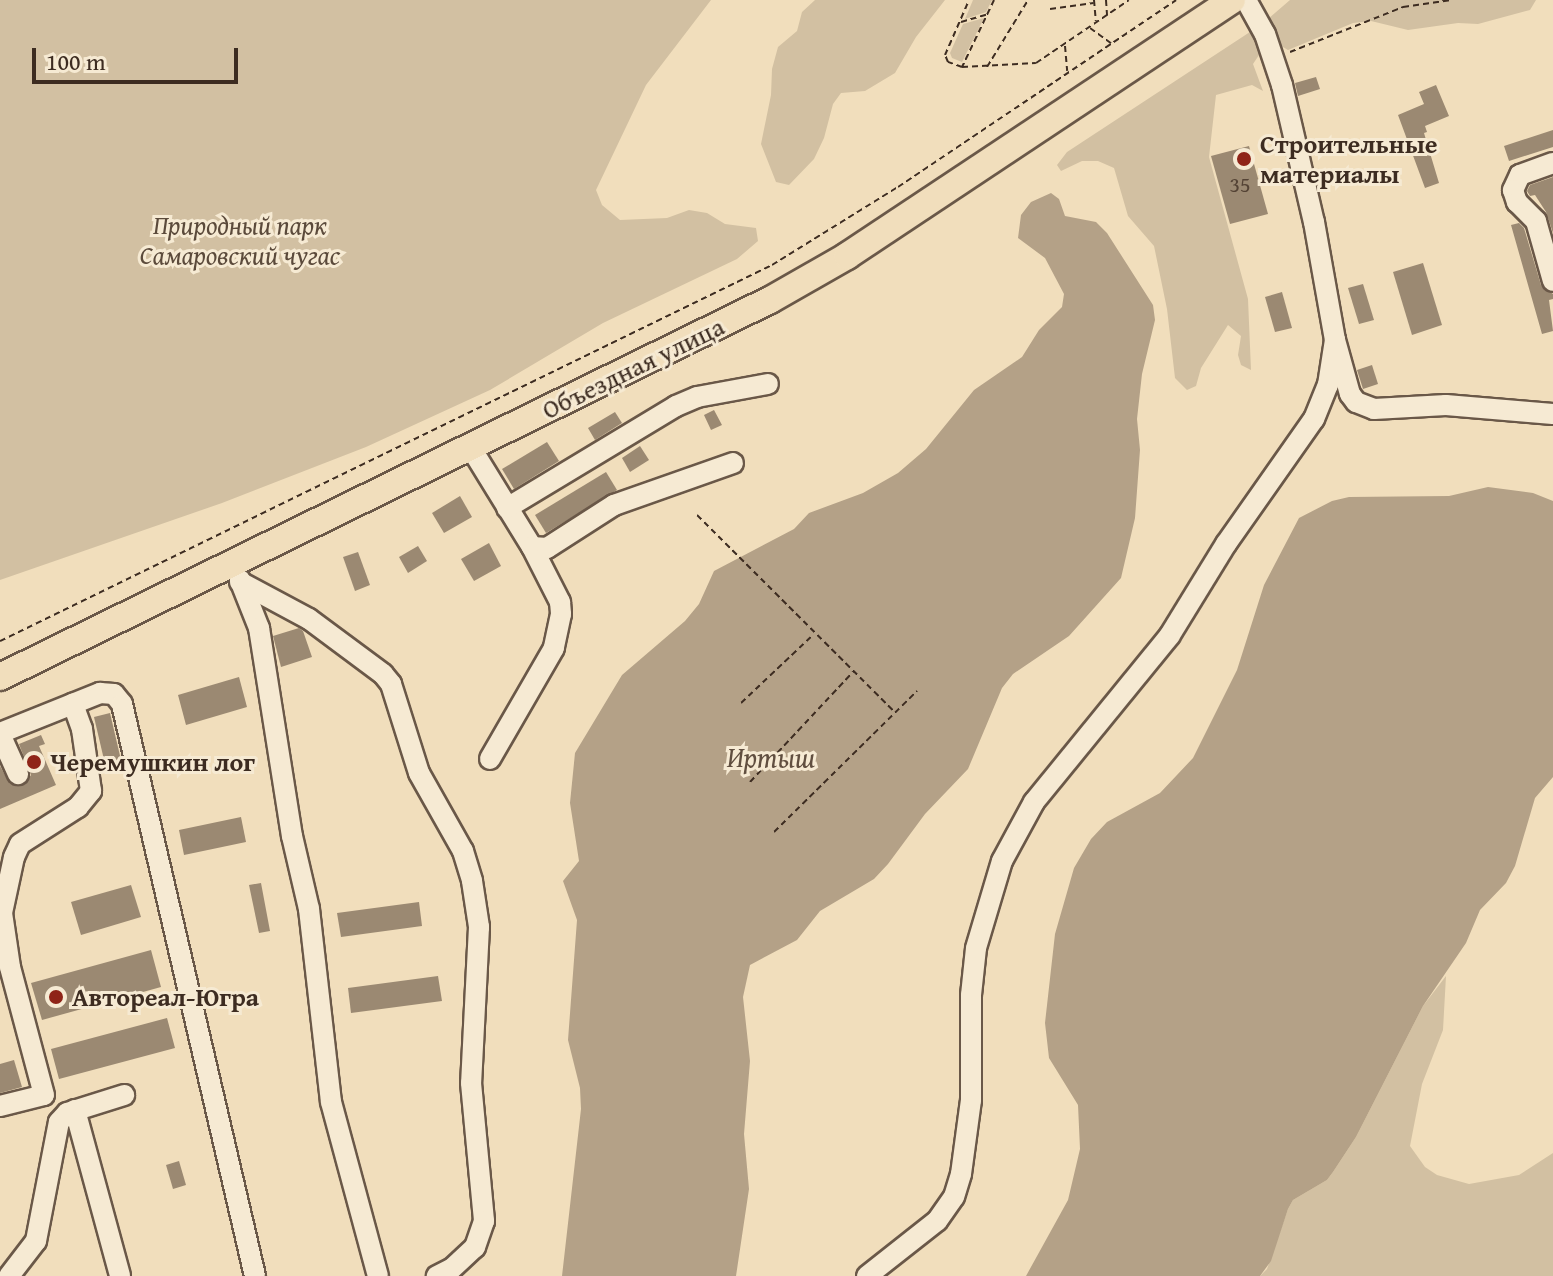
<!DOCTYPE html>
<html>
<head>
<meta charset="utf-8">
<style>
  body { margin:0 }
  #map { position:relative; width:1553px; height:1276px; overflow:hidden; background:#f1debc; font-family:"Gentium Book Plus",serif }
  div>[style] { position:absolute }
  .green>* { inset:0; background:#d2c0a2 }
  .water>* { inset:0; background:#b4a187 }
  .building>* { inset:0; background:#9b8972 }
  .path>* { height:2px; margin-top:-1px; transform-origin:0; background:repeating-linear-gradient(90deg,#3d2c21 0 6px,transparent 0 10px) }
  .roads { filter:drop-shadow(2px 0 #6a5848) drop-shadow(-2px 0 #6a5848) drop-shadow(0 2px #6a5848) drop-shadow(0 -2px #6a5848) }
  .minor>* { height:20px; margin:-10px; padding:0 10px; transform-origin:10px; border-radius:10px; background:#f6ead3 }
  .major>* { height:26px; margin:-13px; padding:0 13px; transform-origin:13px; border-radius:13px; background:#f1debc }
  .dots>* { width:22px; height:22px; translate:-50% -50%; box-sizing:border-box; border:4px solid #f6ead3; border-radius:50% }
  span { translate:-50% -50%; white-space:nowrap; text-align:center; line-height:1.15; -webkit-text-stroke:6px #f6ead3; paint-order:stroke }
  .number-label { font-size:22px; color:#544335 }
  .number-label span { -webkit-text-stroke-width:0 }
  .poi-label { font-size:26px; color:#3d2c21; font-weight:700 }
  .left { translate:0 -50%; text-align:left }
  .park-label { font-size:26px; color:#5b4a3b; font-style:italic }
  .street-label { font-size:26px; color:#3d2c21 }
  .water-label { font-size:28px; color:#614f40; font-style:italic }
  .scale { position:absolute; left:32px; top:48px; width:206px; height:36px; box-sizing:border-box; border:4px solid #3d2c21; border-top:0; padding-left:10px; font-size:24px; line-height:28px; white-space:nowrap; color:#3d2c21; -webkit-text-stroke:6px #f6ead3; paint-order:stroke }
</style>
</head>
<body>
<div id="map">
  <div class="green">
    <i style="clip-path:polygon(0 0,711px 0,646px 85px,596px 190px,602px 205px,620px 220px,667px 218px,689px 210px,707px 213px,725px 224px,756px 228px,758px 241px,737px 259px,603px 323px,490px 390px,366px 447px,222px 503px,0 580px)"></i>
    <i style="clip-path:polygon(815px 0,945px 0,916px 37px,895px 73px,865px 91px,841px 93px,833px 104px,824px 138px,814px 159px,789px 185px,776px 182px,761px 144px,771px 95px,772px 69px,778px 47px,797px 31px,802px 12px)"></i>
    <i style="clip-path:polygon(973px 0,992px 0,986px 12px,965px 19px)"></i>
    <i style="clip-path:polygon(1290px 0,1536px 0,1530px 10px,1478px 24px,1458px 23px,1408px 30px,1371px 21px,1353px 23px,1288px 50px,1278px 44px,1269px 18px)"></i>
    <i style="clip-path:polygon(984px 18px,962px 62px,952px 58px,950px 53px,963px 24px)"></i>
    <i style="clip-path:polygon(1253px 30px,1261px 52px,1253px 64px,1263px 91px,1252px 85px,1216px 95px,1209px 157px,1248px 299px,1251px 370px,1241px 365px,1238px 355px,1241px 336px,1228px 325px,1201px 368px,1196px 386px,1187px 390px,1175px 378px,1167px 309px,1154px 246px,1128px 216px,1114px 168px,1098px 161px,1082px 161px,1061px 171px,1057px 165px,1067px 152px)"></i>
    <i style="clip-path:polygon(1446px 976px,1443px 1030px,1422px 1084px,1410px 1146px,1425px 1167px,1437px 1175px,1469px 1184px,1519px 1175px,1553px 1153px,1553px 1276px,1260px 1276px,1267px 1269px,1288px 1209px,1293px 1200px,1327px 1180px,1333px 1172px,1356px 1137px,1423px 1006px)"></i>
  </div>
  <div class="water">
    <i style="clip-path:polygon(1051px 193px,1059px 199px,1065px 216px,1096px 222px,1107px 233px,1153px 305px,1155px 320px,1142px 374px,1137px 419px,1140px 450px,1135px 518px,1121px 578px,1069px 636px,1013px 674px,1002px 688px,968px 769px,925px 814px,888px 864px,874px 879px,820px 911px,797px 940px,750px 965px,743px 997px,750px 1061px,744px 1134px,749px 1189px,736px 1276px,562px 1276px,581px 1109px,580px 1088px,568px 1040px,577px 920px,563px 881px,579px 861px,570px 803px,575px 753px,622px 675px,685px 621px,699px 604px,714px 571px,794px 529px,809px 513px,863px 493px,898px 473px,926px 449px,974px 390px,1022px 357px,1039px 330px,1062px 307px,1064px 294px,1045px 258px,1018px 238px,1021px 215px,1031px 202px)"></i>
    <i style="clip-path:polygon(1488px 487px,1533px 493px,1553px 501px,1553px 777px,1535px 798px,1515px 866px,1506px 883px,1480px 910px,1466px 943px,1423px 1006px,1356px 1137px,1333px 1172px,1327px 1180px,1293px 1200px,1288px 1209px,1271px 1261px,1260px 1276px,1026px 1276px,1068px 1200px,1080px 1149px,1078px 1105px,1049px 1058px,1045px 1023px,1055px 934px,1074px 868px,1091px 839px,1107px 822px,1160px 793px,1193px 758px,1237px 670px,1264px 585px,1299px 518px,1332px 501px,1349px 497px,1449px 496px)"></i>
  </div>
  <div class="building">
    <i style="clip-path:polygon(1316px 77px,1320px 89px,1298px 96px,1295px 83px)"></i>
    <i style="clip-path:polygon(1436px 85px,1449px 116px,1425px 126px,1427px 132px,1424px 133px,1439px 183px,1425px 188px,1398px 115px,1424px 104px,1419px 92px)"></i>
    <i style="clip-path:polygon(1553px 130px,1553px 147px,1509px 161px,1504px 146px)"></i>
    <i style="clip-path:polygon(1249px 146px,1268px 214px,1230px 224px,1211px 156px)"></i>
    <i style="clip-path:polygon(1553px 177px,1553px 233px,1546px 212px,1535px 195px,1530px 196px,1527px 191px,1530px 185px)"></i>
    <i style="clip-path:polygon(1519px 223px,1524px 228px,1541px 285px,1553px 294px,1553px 299px,1549px 300px,1553px 331px,1542px 334px,1511px 225px)"></i>
    <i style="clip-path:polygon(1423px 263px,1442px 325px,1412px 335px,1393px 272px)"></i>
    <i style="clip-path:polygon(1363px 284px,1374px 320px,1359px 324px,1348px 288px)"></i>
    <i style="clip-path:polygon(1282px 292px,1292px 328px,1275px 332px,1265px 297px)"></i>
    <i style="clip-path:polygon(1372px 365px,1378px 384px,1363px 389px,1357px 370px)"></i>
    <i style="clip-path:polygon(714px 410px,722px 425px,711px 430px,704px 415px)"></i>
    <i style="clip-path:polygon(615px 412px,622px 423px,595px 440px,588px 428px)"></i>
    <i style="clip-path:polygon(547px 442px,559px 461px,514px 489px,502px 469px)"></i>
    <i style="clip-path:polygon(640px 446px,649px 460px,630px 472px,622px 458px)"></i>
    <i style="clip-path:polygon(606px 472px,617px 490px,546px 533px,535px 515px)"></i>
    <i style="clip-path:polygon(460px 496px,472px 517px,444px 533px,432px 513px)"></i>
    <i style="clip-path:polygon(489px 543px,501px 566px,474px 581px,461px 559px)"></i>
    <i style="clip-path:polygon(418px 546px,427px 561px,408px 573px,399px 557px)"></i>
    <i style="clip-path:polygon(358px 552px,370px 585px,355px 591px,343px 557px)"></i>
    <i style="clip-path:polygon(299px 628px,303px 631px,312px 657px,281px 667px,273px 636px)"></i>
    <i style="clip-path:polygon(239px 677px,247px 707px,186px 725px,178px 695px)"></i>
    <i style="clip-path:polygon(110px 713px,121px 760px,105px 764px,94px 717px)"></i>
    <i style="clip-path:polygon(41px 735px,45px 744px,39px 746px,56px 785px,0 809px,0 766px,10px 784px,24px 785px,31px 775px,19px 744px)"></i>
    <i style="clip-path:polygon(241px 817px,246px 842px,184px 855px,179px 830px)"></i>
    <i style="clip-path:polygon(261px 883px,270px 931px,259px 933px,249px 885px)"></i>
    <i style="clip-path:polygon(131px 885px,141px 917px,81px 935px,71px 902px)"></i>
    <i style="clip-path:polygon(419px 902px,422px 926px,341px 937px,337px 913px)"></i>
    <i style="clip-path:polygon(151px 950px,161px 987px,42px 1020px,31px 983px)"></i>
    <i style="clip-path:polygon(438px 976px,442px 1001px,351px 1013px,348px 988px)"></i>
    <i style="clip-path:polygon(167px 1018px,175px 1048px,59px 1079px,51px 1049px)"></i>
    <i style="clip-path:polygon(14px 1060px,22px 1087px,0 1093px,0 1064px)"></i>
    <i style="clip-path:polygon(179px 1161px,186px 1185px,173px 1189px,166px 1165px)"></i>
  </div>
  <div class="path">
    <i style="left:994px;top:0;width:74px;rotate:115.5deg"></i>
    <i style="left:962px;top:67px;width:74px;rotate:-3.1deg"></i>
    <i style="left:1036px;top:63px;width:112px;rotate:-34.1deg"></i>
    <i style="left:1094px;top:0;width:21px;rotate:85deg"></i>
    <i style="left:1106px;top:0;width:15px;rotate:86deg"></i>
    <i style="left:1050px;top:9px;width:44px;rotate:-7.8deg"></i>
    <i style="left:961px;top:22px;width:26px;rotate:-16deg"></i>
    <i style="left:1090px;top:28px;width:26px;rotate:36deg"></i>
    <i style="left:1065px;top:46px;width:25px;rotate:85deg"></i>
    <i style="left:1290px;top:52px;width:122px;rotate:-21.7deg"></i>
    <i style="left:1403px;top:7px;width:49px;rotate:-8.3deg"></i>
    <i style="left:962px;top:67px;width:15px;rotate:-160deg"></i>
    <i style="left:948px;top:62px;width:8px;rotate:-113deg"></i>
    <i style="left:945px;top:55px;width:60px;rotate:-66.4deg"></i>
    <i style="left:987px;top:67px;width:79px;rotate:-58.5deg"></i>
    <i style="left:697px;top:515px;width:279px;rotate:44.9deg"></i>
    <i style="left:0;top:641px;width:859px;rotate:-25.97deg"></i>
    <i style="left:772px;top:265px;width:148px;rotate:-31.8deg"></i>
    <i style="left:898px;top:187px;width:335px;rotate:-33.9deg"></i>
    <i style="left:741px;top:703px;width:99px;rotate:-43.4deg"></i>
    <i style="left:750px;top:782px;width:151px;rotate:-46.9deg"></i>
    <i style="left:774px;top:832px;width:201px;rotate:-44.6deg"></i>
  </div>
  <div class="roads">
    <div class="minor">
      <i style="left:1246px;top:0;width:39px;rotate:61deg"></i>
      <i style="left:1265px;top:34px;width:54px;rotate:71.6deg"></i>
      <i style="left:1282px;top:85px;width:141px;rotate:76.9deg"></i>
      <i style="left:1314px;top:222px;width:120px;rotate:79.9deg"></i>
      <i style="left:1335px;top:340px;width:56px;rotate:74.5deg"></i>
      <i style="left:1350px;top:394px;width:10px;rotate:53deg"></i>
      <i style="left:1356px;top:402px;width:19px;rotate:21deg"></i>
      <i style="left:1374px;top:409px;width:72px;rotate:-3.2deg"></i>
      <i style="left:1446px;top:405px;width:107px;rotate:4.8deg"></i>
      <i style="left:1553px;top:163px;width:35px;rotate:160deg"></i>
      <i style="left:1520px;top:175px;width:17px;rotate:115deg"></i>
      <i style="left:1513px;top:190px;width:13px;rotate:72deg"></i>
      <i style="left:1517px;top:202px;width:27px;rotate:45deg"></i>
      <i style="left:1536px;top:221px;width:62px;rotate:74.2deg"></i>
      <i style="left:471px;top:448px;width:116px;rotate:58.4deg"></i>
      <i style="left:532px;top:547px;width:62px;rotate:63deg"></i>
      <i style="left:560px;top:602px;width:12px;rotate:85deg"></i>
      <i style="left:561px;top:614px;width:35px;rotate:102deg"></i>
      <i style="left:554px;top:648px;width:128px;rotate:120deg"></i>
      <i style="left:507px;top:508px;width:197px;rotate:-31.1deg"></i>
      <i style="left:676px;top:406px;width:23px;rotate:-23deg"></i>
      <i style="left:697px;top:397px;width:72px;rotate:-10.4deg"></i>
      <i style="left:532px;top:547px;width:15px;rotate:4deg"></i>
      <i style="left:547px;top:548px;width:80px;rotate:-32.7deg"></i>
      <i style="left:614px;top:505px;width:126px;rotate:-19.4deg"></i>
      <i style="left:240px;top:580px;width:52px;rotate:68.4deg"></i>
      <i style="left:259px;top:628px;width:211px;rotate:81deg"></i>
      <i style="left:292px;top:836px;width:75px;rotate:76.9deg"></i>
      <i style="left:309px;top:909px;width:194px;rotate:83.5deg"></i>
      <i style="left:331px;top:1102px;width:180px;rotate:74.9deg"></i>
      <i style="left:240px;top:582px;width:78px;rotate:28.2deg"></i>
      <i style="left:309px;top:619px;width:92px;rotate:36.6deg"></i>
      <i style="left:383px;top:674px;width:13px;rotate:51deg"></i>
      <i style="left:391px;top:684px;width:93px;rotate:72.5deg"></i>
      <i style="left:419px;top:773px;width:90px;rotate:60.6deg"></i>
      <i style="left:463px;top:851px;width:31px;rotate:73deg"></i>
      <i style="left:472px;top:881px;width:47px;rotate:81.3deg"></i>
      <i style="left:479px;top:927px;width:156px;rotate:92.9deg"></i>
      <i style="left:471px;top:1083px;width:139px;rotate:84.6deg"></i>
      <i style="left:484px;top:1221px;width:28px;rotate:109deg"></i>
      <i style="left:475px;top:1247px;width:33px;rotate:137deg"></i>
      <i style="left:451px;top:1269px;width:16px;rotate:153deg"></i>
      <i style="left:0;top:733px;width:108px;rotate:-21.8deg"></i>
      <i style="left:100px;top:693px;width:14px;rotate:4deg"></i>
      <i style="left:114px;top:694px;width:13px;rotate:51deg"></i>
      <i style="left:122px;top:704px;width:587px;rotate:76.91deg"></i>
      <i style="left:0;top:734px;width:44px;rotate:65.8deg"></i>
      <i style="left:0;top:1106px;width:45px;rotate:-14deg"></i>
      <i style="left:44px;top:1095px;width:132px;rotate:-104.9deg"></i>
      <i style="left:10px;top:967px;width:55px;rotate:-98.4deg"></i>
      <i style="left:2px;top:913px;width:57px;rotate:-77.9deg"></i>
      <i style="left:14px;top:857px;width:14px;rotate:-65deg"></i>
      <i style="left:20px;top:844px;width:69px;rotate:-32.5deg"></i>
      <i style="left:78px;top:807px;width:21px;rotate:-51deg"></i>
      <i style="left:91px;top:791px;width:63px;rotate:-98.3deg"></i>
      <i style="left:82px;top:729px;width:27px;rotate:-110deg"></i>
      <i style="left:75px;top:1110px;width:172px;rotate:74.8deg"></i>
      <i style="left:9px;top:1276px;width:44px;rotate:-52.4deg"></i>
      <i style="left:36px;top:1241px;width:121px;rotate:-79.1deg"></i>
      <i style="left:59px;top:1122px;width:12px;rotate:-48deg"></i>
      <i style="left:67px;top:1113px;width:60px;rotate:-17.5deg"></i>
      <i style="left:867px;top:1276px;width:89px;rotate:-38.2deg"></i>
      <i style="left:937px;top:1221px;width:29px;rotate:-55deg"></i>
      <i style="left:954px;top:1197px;width:24px;rotate:-73deg"></i>
      <i style="left:961px;top:1174px;width:75px;rotate:-82.3deg"></i>
      <i style="left:971px;top:1100px;width:105px;rotate:-90deg"></i>
      <i style="left:971px;top:995px;width:47px;rotate:-83.9deg"></i>
      <i style="left:976px;top:948px;width:91px;rotate:-73.4deg"></i>
      <i style="left:1002px;top:861px;width:67px;rotate:-61.5deg"></i>
      <i style="left:1034px;top:802px;width:215px;rotate:-50.8deg"></i>
      <i style="left:1170px;top:635px;width:107px;rotate:-58.4deg"></i>
      <i style="left:1226px;top:544px;width:153px;rotate:-54.9deg"></i>
      <i style="left:1314px;top:419px;width:37px;rotate:-68deg"></i>
      <i style="left:1328px;top:385px;width:46px;rotate:-81.2deg"></i>
    </div>
    <div class="major">
      <i style="left:0;top:677px;width:857px;rotate:-26.09deg"></i>
      <i style="left:770px;top:300px;width:89px;rotate:-29.7deg"></i>
      <i style="left:847px;top:256px;width:462px;rotate:-33.6deg"></i>
    </div>
  </div>
  <div class="dots">
    <i style="left:1244px;top:159px;background:#8f2418"></i>
    <i style="left:34px;top:762px;background:#8f2418"></i>
    <i style="left:56px;top:997px;background:#8f2418"></i>
  </div>
  <div class="number-label">
    <span style="left:1240px;top:185px">35</span>
  </div>
  <div class="poi-label">
    <span class="left" style="left:1260px;top:159px">Строительные<br>материалы</span>
    <span class="left" style="left:50px;top:762px">Черемушкин лог</span>
    <span class="left" style="left:72px;top:997px">Автореал-Югра</span>
  </div>
  <div class="park-label">
    <span style="left:240px;top:240px">Природный парк<br>Самаровский чугас</span>
  </div>
  <div class="street-label">
    <span style="left:633px;top:368px;rotate:-26deg">Объездная улица</span>
  </div>
  <div class="water-label">
    <span style="left:771px;top:757px">Иртыш</span>
  </div>
  <div class="scale">100 m</div>
</div>
</body>
</html>
